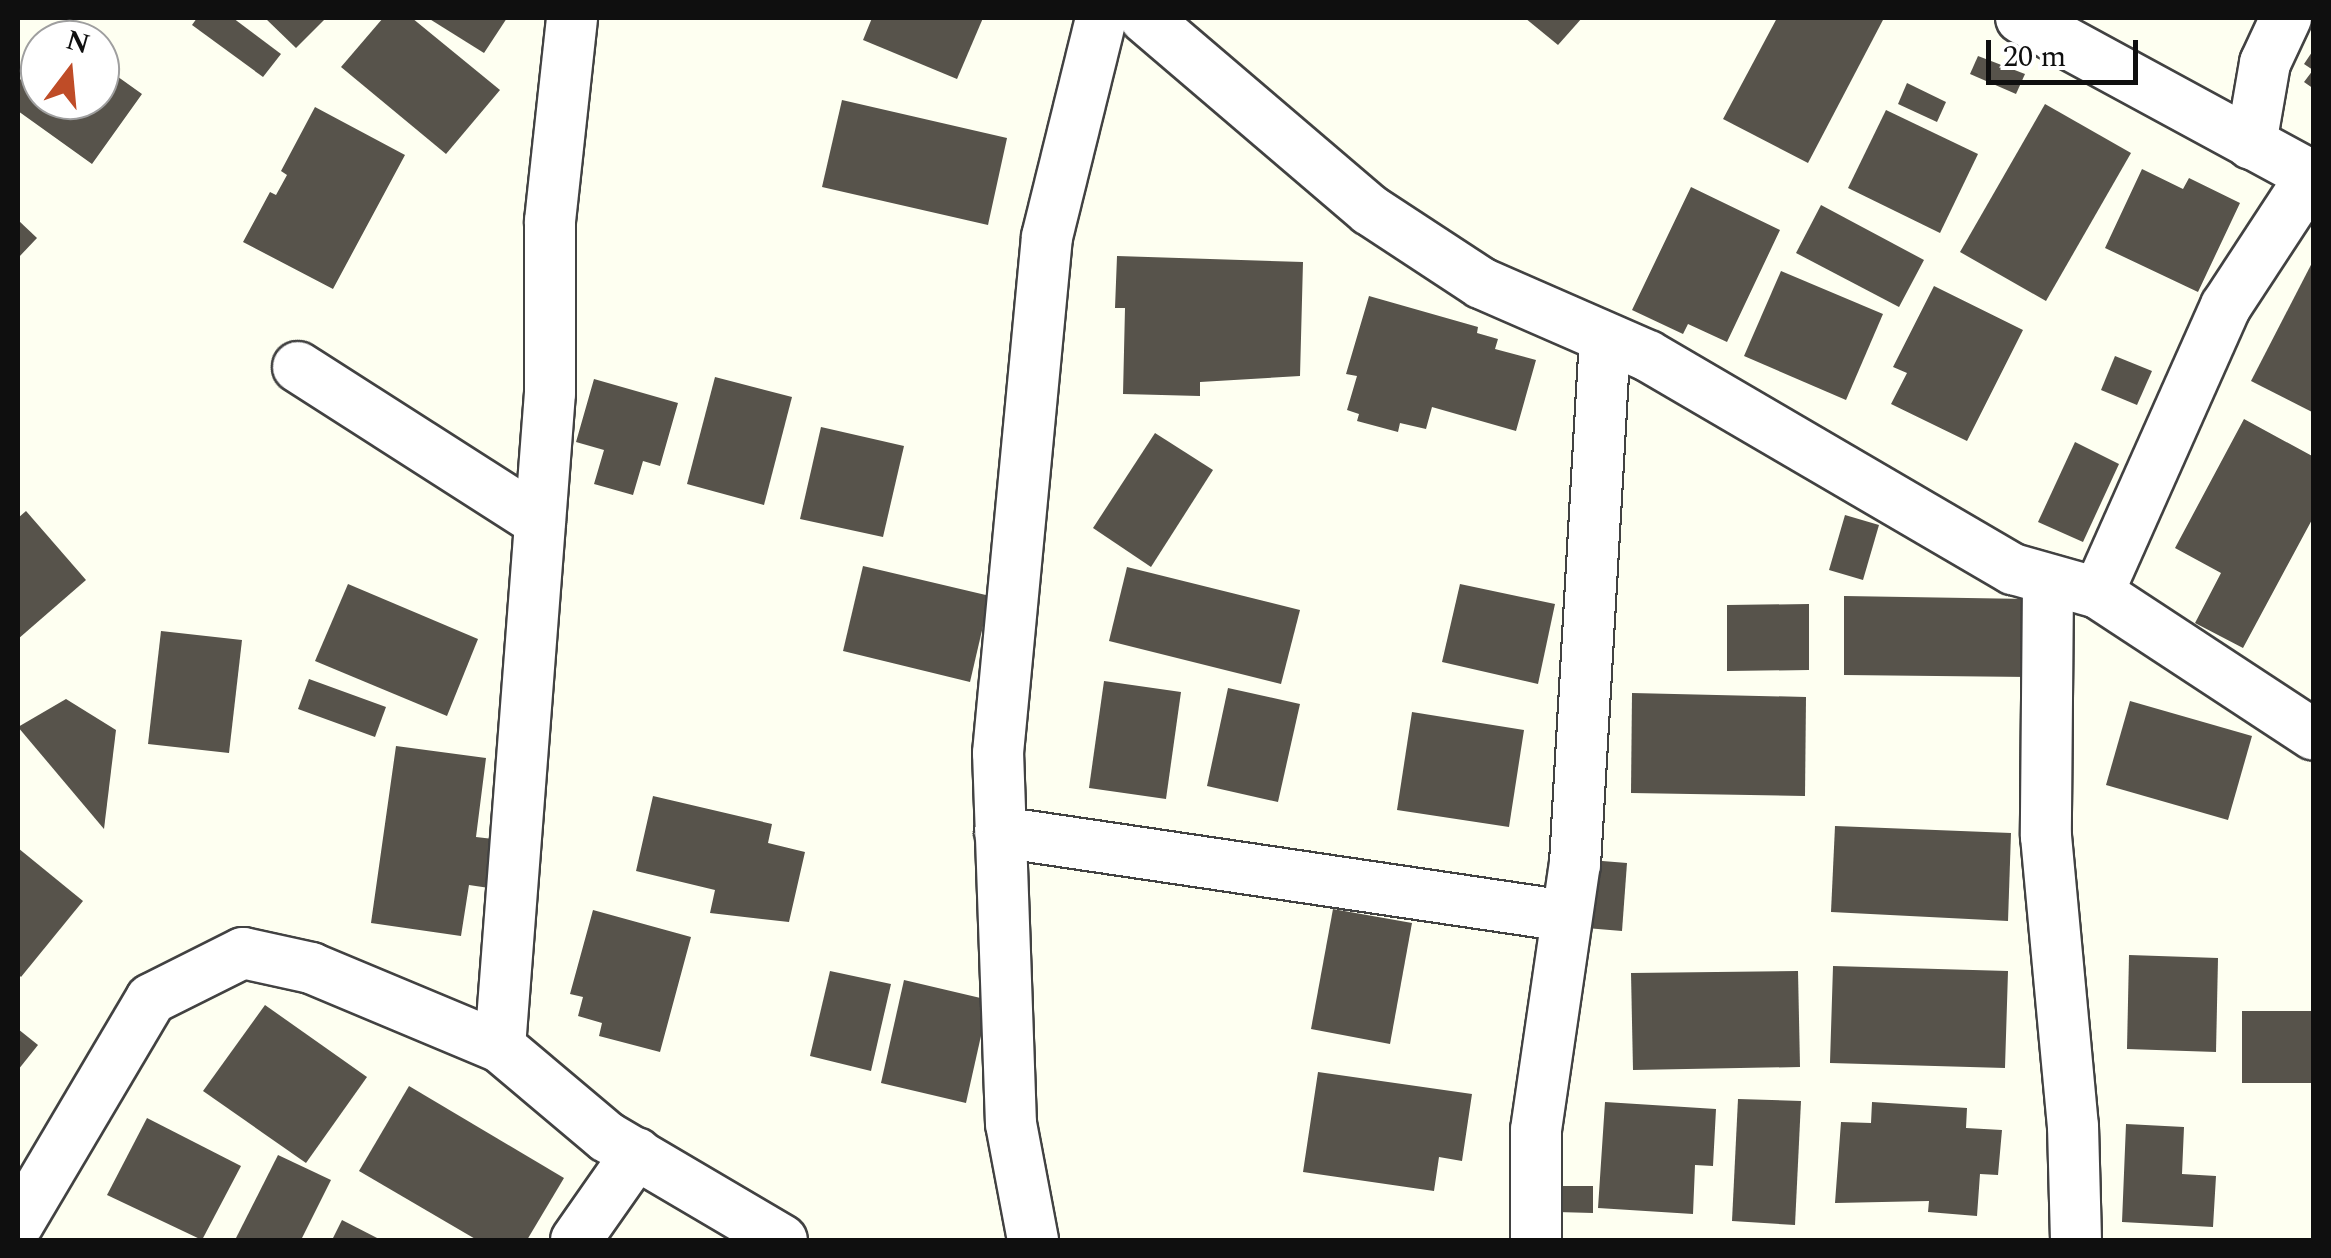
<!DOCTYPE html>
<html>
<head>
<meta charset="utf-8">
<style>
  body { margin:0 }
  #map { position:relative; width:2331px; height:1258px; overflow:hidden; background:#fefff1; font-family:Spectral,serif }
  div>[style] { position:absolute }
  .building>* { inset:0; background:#57534b }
  .roads { filter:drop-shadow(2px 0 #424242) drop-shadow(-2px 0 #424242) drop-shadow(0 2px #424242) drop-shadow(0 -2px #424242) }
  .street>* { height:50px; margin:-25px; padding:0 25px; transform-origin:25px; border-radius:25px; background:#fff }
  span { translate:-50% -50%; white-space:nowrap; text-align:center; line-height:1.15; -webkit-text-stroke:10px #fff; paint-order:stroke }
  .frame { position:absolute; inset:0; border:20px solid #0f0f0f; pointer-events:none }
  .north { position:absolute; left:20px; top:20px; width:100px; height:100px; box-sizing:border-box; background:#fff; border:2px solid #9f9f9f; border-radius:50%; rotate:16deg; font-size:28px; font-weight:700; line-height:40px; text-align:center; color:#0f0f0f }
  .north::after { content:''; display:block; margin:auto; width:35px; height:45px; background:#bf4c27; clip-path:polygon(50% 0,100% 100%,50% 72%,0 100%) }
  .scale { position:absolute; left:1986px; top:40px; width:152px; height:45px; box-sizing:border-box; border:5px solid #0f0f0f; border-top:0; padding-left:12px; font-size:30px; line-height:35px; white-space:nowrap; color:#0f0f0f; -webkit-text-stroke:8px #fff; paint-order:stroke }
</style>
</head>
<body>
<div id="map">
  <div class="building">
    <i style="clip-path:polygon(197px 18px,233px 18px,281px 54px,263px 77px,192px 25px)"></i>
    <i style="clip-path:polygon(265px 18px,326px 18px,296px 48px)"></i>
    <i style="clip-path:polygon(383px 18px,412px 18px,500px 90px,446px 154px,341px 67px)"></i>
    <i style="clip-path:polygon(428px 18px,507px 18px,484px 53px)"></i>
    <i style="clip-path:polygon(872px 18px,983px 18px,957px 79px,863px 40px)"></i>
    <i style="clip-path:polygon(1525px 18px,1582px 18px,1558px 45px)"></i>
    <i style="clip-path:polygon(1777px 18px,1884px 18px,1808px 163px,1723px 119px)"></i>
    <i style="clip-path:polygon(2314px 49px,2314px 89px,2304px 82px,2313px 70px,2304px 64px)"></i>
    <i style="clip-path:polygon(40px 51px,40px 100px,100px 100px,100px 64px,142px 94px,92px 164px,18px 111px,18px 83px)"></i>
    <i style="clip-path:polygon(1978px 56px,2025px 74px,2016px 94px,1970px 74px)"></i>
    <i style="clip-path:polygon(1907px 83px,1946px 102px,1937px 122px,1898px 104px)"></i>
    <i style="clip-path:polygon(842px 100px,1007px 138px,988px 225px,822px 187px)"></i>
    <i style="clip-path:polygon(2045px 104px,2131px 153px,2046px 301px,1960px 252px)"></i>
    <i style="clip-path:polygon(315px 107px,405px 155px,333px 289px,243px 242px,270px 192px,276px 195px,287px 175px,281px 171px)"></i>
    <i style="clip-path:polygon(1886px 110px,1978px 154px,1940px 233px,1848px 188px)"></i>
    <i style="clip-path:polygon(2142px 169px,2183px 189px,2189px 178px,2240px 203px,2198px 292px,2105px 248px)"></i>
    <i style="clip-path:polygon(1691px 187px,1780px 230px,1727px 342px,1688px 324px,1683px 334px,1632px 310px)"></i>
    <i style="clip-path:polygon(1821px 205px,1924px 260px,1899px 307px,1796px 253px)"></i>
    <i style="clip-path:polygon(18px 220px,37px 238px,18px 258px)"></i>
    <i style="clip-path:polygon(1117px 256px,1303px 262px,1300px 376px,1200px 382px,1200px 396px,1123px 394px,1125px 308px,1115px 308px)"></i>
    <i style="clip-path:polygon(2314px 259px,2314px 413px,2251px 381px)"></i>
    <i style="clip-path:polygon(1781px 271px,1883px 314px,1846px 400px,1744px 356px)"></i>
    <i style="clip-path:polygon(1934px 286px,2023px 330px,1967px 441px,1891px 404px,1907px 373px,1893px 367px)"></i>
    <i style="clip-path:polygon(1369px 296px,1478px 327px,1477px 333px,1498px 339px,1495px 349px,1536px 360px,1516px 431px,1432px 407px,1426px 429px,1400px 423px,1398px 432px,1357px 421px,1359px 414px,1347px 410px,1357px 376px,1346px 374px)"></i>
    <i style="clip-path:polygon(2115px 356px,2152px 371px,2137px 405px,2101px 390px)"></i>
    <i style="clip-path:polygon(715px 377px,792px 397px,764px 505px,687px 484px)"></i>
    <i style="clip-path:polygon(594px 379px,678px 403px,660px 466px,643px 461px,633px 495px,594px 484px,604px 450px,576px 442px)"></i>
    <i style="clip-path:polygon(2244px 419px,2314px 457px,2314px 516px,2243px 648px,2195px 623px,2221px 573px,2175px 548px)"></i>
    <i style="clip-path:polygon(821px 427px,904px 446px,883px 537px,800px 519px)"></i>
    <i style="clip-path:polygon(1155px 433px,1213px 470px,1151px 567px,1093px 528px)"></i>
    <i style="clip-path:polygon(2075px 442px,2119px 464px,2083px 542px,2038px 522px)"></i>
    <i style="clip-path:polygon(26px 511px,86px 580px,18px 639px,18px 518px)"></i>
    <i style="clip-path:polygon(1845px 515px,1879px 525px,1863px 580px,1829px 570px)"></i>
    <i style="clip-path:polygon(863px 566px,990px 596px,970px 682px,843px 651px)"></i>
    <i style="clip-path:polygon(1127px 567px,1300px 610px,1281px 684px,1109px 641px)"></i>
    <i style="clip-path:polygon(348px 584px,478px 639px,447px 716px,315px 661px)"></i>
    <i style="clip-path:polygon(1460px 584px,1555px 604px,1538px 684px,1442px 662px)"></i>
    <i style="clip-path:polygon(1844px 596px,2029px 599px,2029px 677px,1844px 675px)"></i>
    <i style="clip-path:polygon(1809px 604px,1809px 670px,1727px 671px,1727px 605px)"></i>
    <i style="clip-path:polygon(161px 631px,242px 640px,229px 753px,148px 744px)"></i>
    <i style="clip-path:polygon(309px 679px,386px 707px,375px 737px,298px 709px)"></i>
    <i style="clip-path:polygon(1104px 681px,1181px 692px,1166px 799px,1089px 788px)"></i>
    <i style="clip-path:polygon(1228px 688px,1300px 704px,1278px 802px,1207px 786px)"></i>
    <i style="clip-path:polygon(1632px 693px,1806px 697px,1805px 796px,1631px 793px)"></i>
    <i style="clip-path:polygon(66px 699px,116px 730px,104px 829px,18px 727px)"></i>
    <i style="clip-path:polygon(2130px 701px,2252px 736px,2228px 820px,2106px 785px)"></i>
    <i style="clip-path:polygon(1412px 712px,1524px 730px,1509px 827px,1397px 810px)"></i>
    <i style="clip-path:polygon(396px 746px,486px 758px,476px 837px,502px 840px,496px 889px,469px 885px,461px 936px,371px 923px)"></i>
    <i style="clip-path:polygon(653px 796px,772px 824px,768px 843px,805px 852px,789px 922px,710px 913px,715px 890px,636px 871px)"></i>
    <i style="clip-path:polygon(1835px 826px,2011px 833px,2008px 921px,1831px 912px)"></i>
    <i style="clip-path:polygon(18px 848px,83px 901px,21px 977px,18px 974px)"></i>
    <i style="clip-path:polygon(1590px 860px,1627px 863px,1622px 931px,1586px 928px)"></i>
    <i style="clip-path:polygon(1333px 909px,1412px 923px,1390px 1044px,1311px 1029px)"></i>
    <i style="clip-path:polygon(593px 910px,691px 937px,660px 1052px,599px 1036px,602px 1023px,578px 1016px,583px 997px,570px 994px)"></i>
    <i style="clip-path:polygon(2129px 955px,2218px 958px,2216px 1052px,2127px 1049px)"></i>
    <i style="clip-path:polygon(1833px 966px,2008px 971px,2005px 1068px,1830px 1063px)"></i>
    <i style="clip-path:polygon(830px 971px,891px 984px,871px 1071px,810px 1056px)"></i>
    <i style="clip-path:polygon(1798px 971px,1800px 1067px,1633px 1070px,1631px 973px)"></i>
    <i style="clip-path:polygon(904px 980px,989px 1000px,966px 1103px,881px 1083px)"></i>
    <i style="clip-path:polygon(265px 1005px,367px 1077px,306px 1163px,203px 1091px)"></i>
    <i style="clip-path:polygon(2242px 1011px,2314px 1011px,2314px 1083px,2242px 1083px)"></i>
    <i style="clip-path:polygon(18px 1029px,38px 1045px,18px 1070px)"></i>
    <i style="clip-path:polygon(1318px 1072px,1472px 1094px,1462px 1161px,1439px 1157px,1434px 1191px,1303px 1172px)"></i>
    <i style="clip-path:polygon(409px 1086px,564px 1178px,527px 1240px,477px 1240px,359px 1171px)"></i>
    <i style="clip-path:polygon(1738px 1099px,1801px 1101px,1795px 1225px,1732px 1221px)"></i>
    <i style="clip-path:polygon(1605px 1102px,1716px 1109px,1713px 1166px,1695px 1165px,1693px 1214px,1598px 1208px)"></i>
    <i style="clip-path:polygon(1872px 1102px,1967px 1108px,1966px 1128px,2002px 1130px,1998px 1175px,1980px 1174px,1977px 1216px,1928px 1212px,1929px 1201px,1835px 1203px,1841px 1122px,1871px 1123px)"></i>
    <i style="clip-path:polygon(147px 1118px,241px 1166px,202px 1240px,107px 1195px)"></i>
    <i style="clip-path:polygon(2126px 1124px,2184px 1127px,2182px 1174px,2216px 1176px,2213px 1227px,2122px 1222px)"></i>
    <i style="clip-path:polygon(278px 1155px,331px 1180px,301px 1240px,235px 1240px)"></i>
    <i style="clip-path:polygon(1557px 1186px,1593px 1186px,1593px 1213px,1557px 1212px)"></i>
    <i style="clip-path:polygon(342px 1220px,381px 1240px,332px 1240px)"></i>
  </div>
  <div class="roads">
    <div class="street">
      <i style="left:1145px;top:18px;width:296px;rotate:40.5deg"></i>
      <i style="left:1370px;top:210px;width:133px;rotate:33.3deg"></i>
      <i style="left:1481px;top:283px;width:182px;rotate:23.6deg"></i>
      <i style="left:1648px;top:356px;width:423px;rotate:30.3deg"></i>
      <i style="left:2013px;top:569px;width:88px;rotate:15.8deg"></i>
      <i style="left:2098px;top:593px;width:258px;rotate:33.3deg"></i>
      <i style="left:2021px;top:18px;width:333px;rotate:28.5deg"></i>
      <i style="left:2251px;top:144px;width:82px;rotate:-80.2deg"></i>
      <i style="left:2265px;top:63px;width:50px;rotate:-65deg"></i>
      <i style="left:298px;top:367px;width:287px;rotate:32.6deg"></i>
      <i style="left:2048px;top:584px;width:252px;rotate:90.5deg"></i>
      <i style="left:2046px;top:836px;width:291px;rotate:84.7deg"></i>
      <i style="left:2073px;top:1126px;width:114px;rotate:88.5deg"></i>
      <i style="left:2098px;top:593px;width:314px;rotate:-66deg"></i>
      <i style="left:2226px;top:306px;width:155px;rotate:-56.8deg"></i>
      <i style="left:1000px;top:832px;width:572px;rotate:8.44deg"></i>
      <i style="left:500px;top:1047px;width:656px;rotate:-85.63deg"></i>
      <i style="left:550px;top:393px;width:172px;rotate:-90deg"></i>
      <i style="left:550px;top:221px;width:204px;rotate:-83.8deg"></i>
      <i style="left:18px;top:1224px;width:261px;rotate:-59.4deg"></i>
      <i style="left:151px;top:999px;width:103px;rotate:-26.6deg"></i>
      <i style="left:243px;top:953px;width:70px;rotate:12.4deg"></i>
      <i style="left:311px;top:968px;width:205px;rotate:22.7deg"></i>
      <i style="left:500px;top:1047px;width:140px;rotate:40.1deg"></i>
      <i style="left:607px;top:1137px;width:203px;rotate:30.5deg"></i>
      <i style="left:576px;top:1240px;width:106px;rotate:-55deg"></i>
      <i style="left:1033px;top:1240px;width:118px;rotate:-100.7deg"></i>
      <i style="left:1011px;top:1124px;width:371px;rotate:-92deg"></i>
      <i style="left:998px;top:753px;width:518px;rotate:-84.58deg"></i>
      <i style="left:1047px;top:237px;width:226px;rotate:-76.1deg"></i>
      <i style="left:1536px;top:1240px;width:110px;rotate:-90deg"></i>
      <i style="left:1536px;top:1130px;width:269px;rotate:-81.7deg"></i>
      <i style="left:1575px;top:864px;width:526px;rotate:-86.73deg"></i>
    </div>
  </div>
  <div class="frame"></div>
  <div class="north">N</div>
  <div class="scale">20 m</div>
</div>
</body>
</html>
